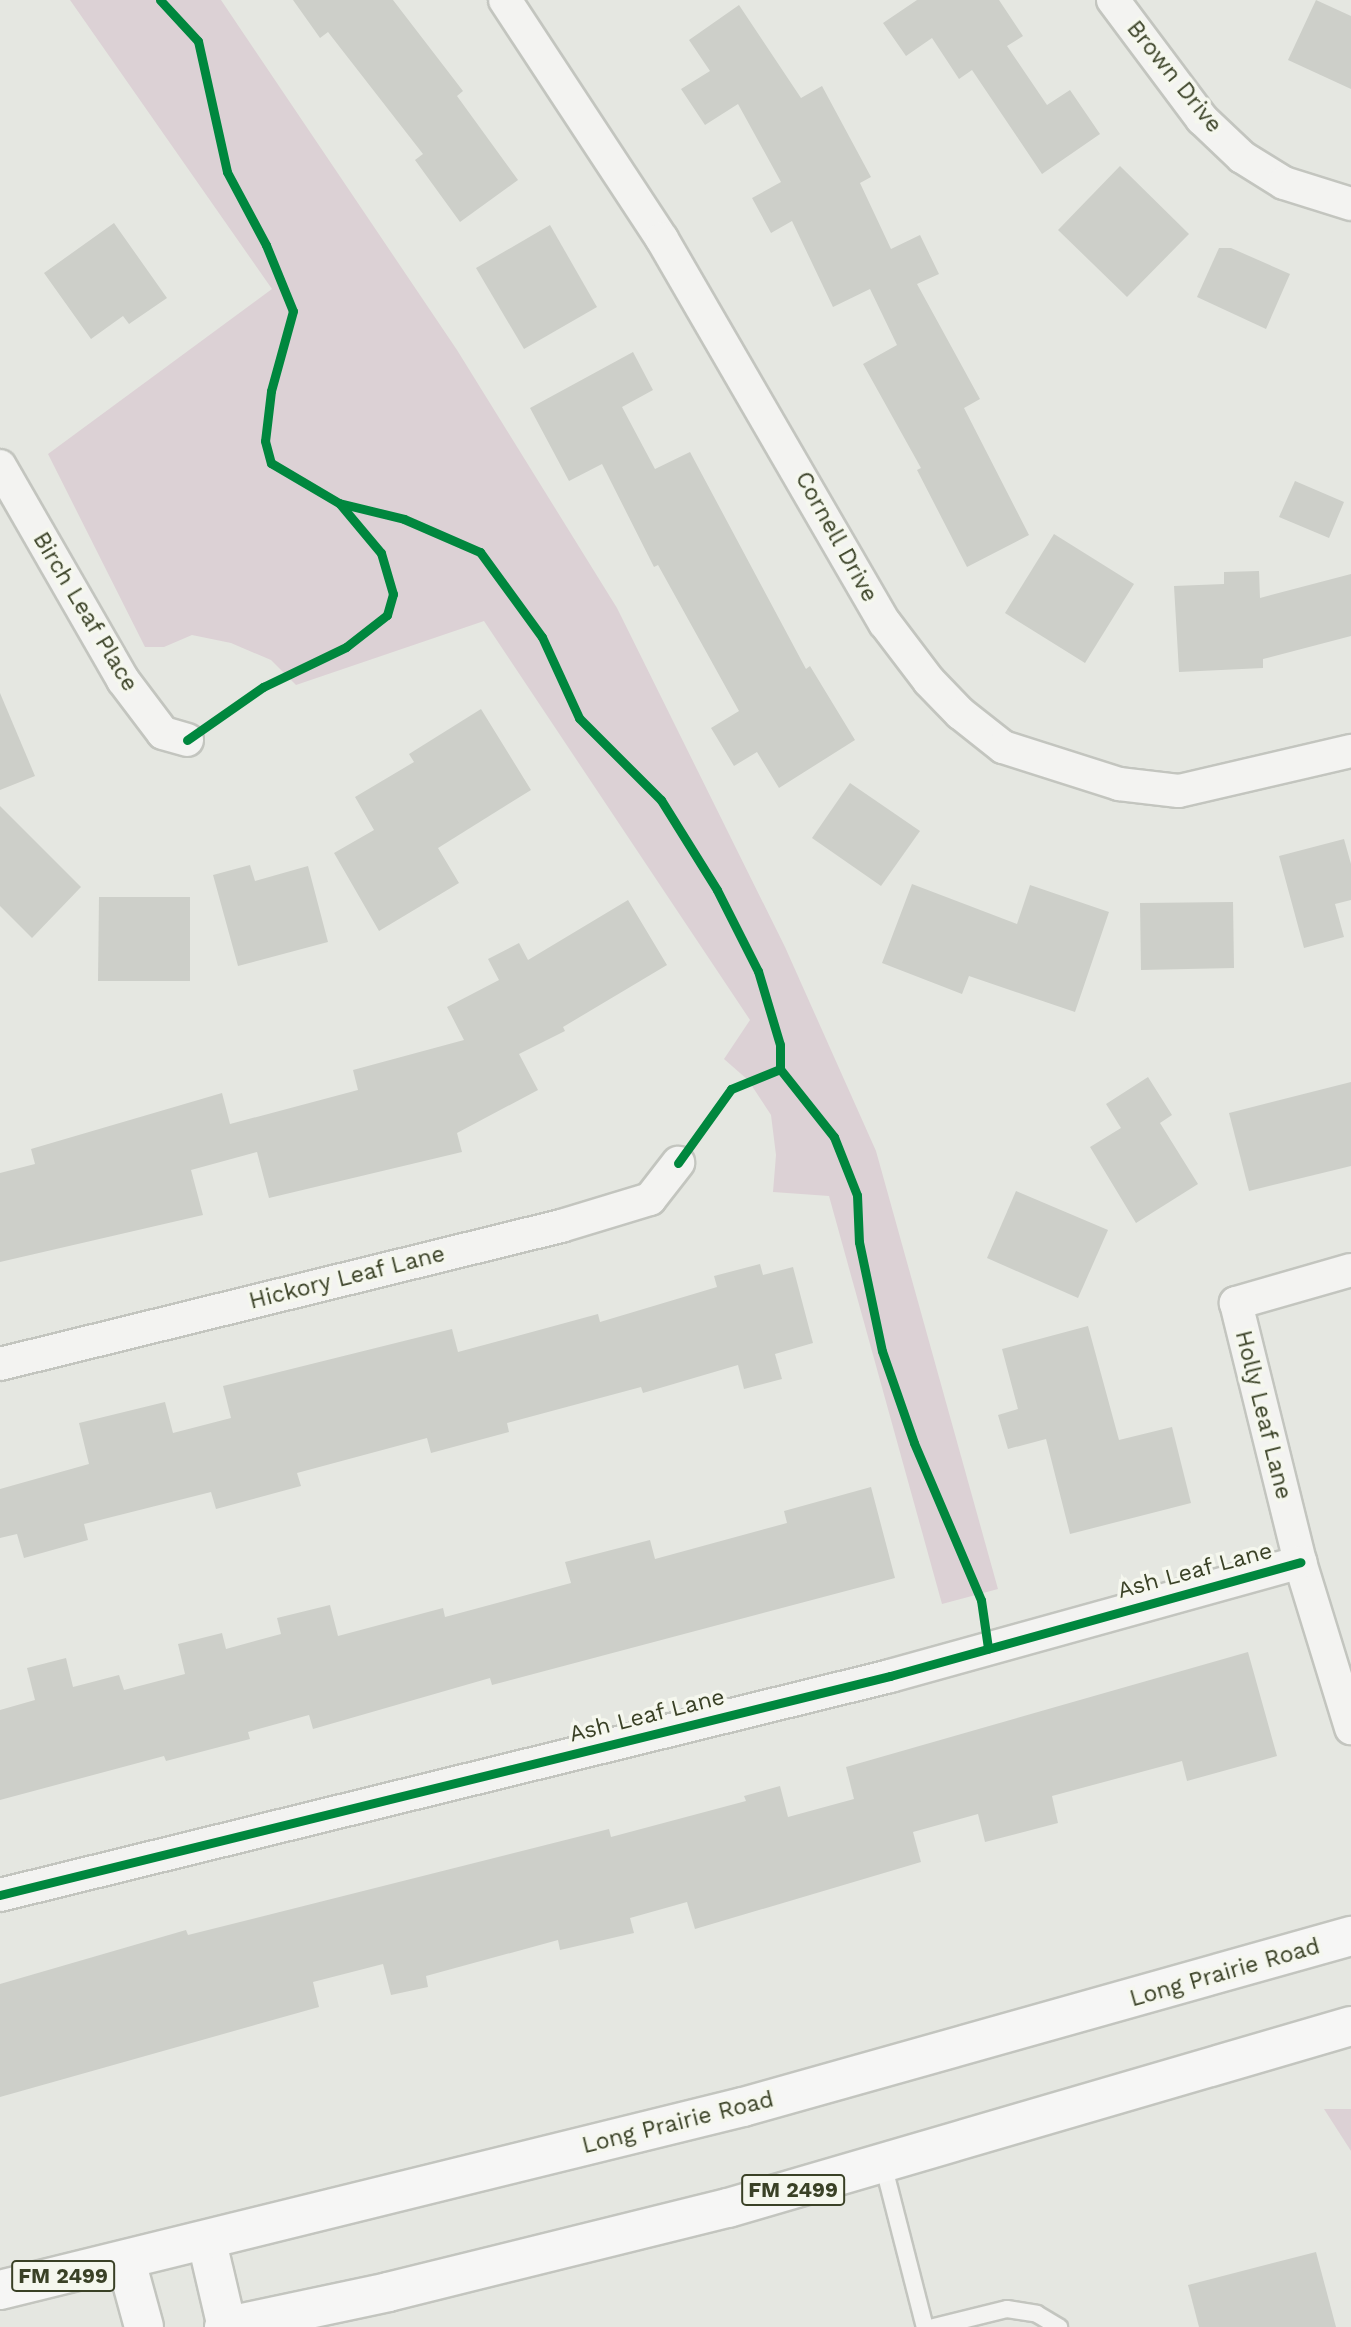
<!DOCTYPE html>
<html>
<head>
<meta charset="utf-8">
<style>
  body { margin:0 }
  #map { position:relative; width:1351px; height:2327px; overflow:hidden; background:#e5e7e1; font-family:"Work Sans",sans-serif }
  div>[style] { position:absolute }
  .green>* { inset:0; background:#dcd1d5 }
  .building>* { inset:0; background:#cdcfc9 }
  .roads { filter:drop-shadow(2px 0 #c3c5bf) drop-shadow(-2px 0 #c3c5bf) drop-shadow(0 2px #c3c5bf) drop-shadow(0 -2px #c3c5bf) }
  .lane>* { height:16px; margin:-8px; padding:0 8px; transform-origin:8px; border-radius:8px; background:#f3f3f1 }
  .street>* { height:32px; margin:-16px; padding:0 16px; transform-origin:16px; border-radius:16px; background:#f3f3f1 }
  .secondary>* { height:38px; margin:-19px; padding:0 19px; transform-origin:19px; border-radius:19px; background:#f6f6f5 }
  .primary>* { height:38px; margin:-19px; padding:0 19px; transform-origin:19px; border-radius:19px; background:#f6f6f5 }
  .cycleway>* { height:9px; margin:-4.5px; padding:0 4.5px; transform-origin:4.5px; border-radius:4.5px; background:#00873e }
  span { translate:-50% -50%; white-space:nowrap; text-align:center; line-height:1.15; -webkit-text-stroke:7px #f5f7ee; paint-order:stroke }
  .shield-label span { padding:2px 5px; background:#f5f7ee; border:2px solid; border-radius:5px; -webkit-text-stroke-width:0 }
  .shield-label { font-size:21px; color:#3a4126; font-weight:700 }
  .street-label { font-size:23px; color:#3a4126 }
</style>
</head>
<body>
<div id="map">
  <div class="green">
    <i style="clip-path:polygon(70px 0,221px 0,457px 350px,617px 608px,785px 947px,876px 1151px,998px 1589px,942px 1604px,829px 1196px,773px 1192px,776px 1155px,771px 1115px,748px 1080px,724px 1059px,750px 1020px,484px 621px,296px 685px,271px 660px,231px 643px,192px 635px,164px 647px,145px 647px,48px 454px,272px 289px)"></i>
    <i style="clip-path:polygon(1324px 2109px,1351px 2109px,1351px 2151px)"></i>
  </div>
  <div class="building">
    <i style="clip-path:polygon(293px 0,393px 0,463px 91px,457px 96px,518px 180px,460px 222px,415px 160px,423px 154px,328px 32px,320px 38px)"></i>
    <i style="clip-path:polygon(917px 0,999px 0,1023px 36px,1007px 46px,1047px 105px,1070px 90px,1100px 134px,1042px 174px,972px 70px,959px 79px,932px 38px,906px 56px,883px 23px)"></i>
    <i style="clip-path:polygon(1316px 0,1351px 16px,1351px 89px,1288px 60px)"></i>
    <i style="clip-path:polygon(739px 5px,801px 98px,822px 86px,871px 177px,860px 183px,891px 249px,920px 235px,939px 274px,917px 284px,980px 399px,964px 408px,1029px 535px,967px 567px,917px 470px,921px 468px,863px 364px,897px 345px,870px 289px,833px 307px,792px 221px,771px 233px,752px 198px,781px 182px,738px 104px,705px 125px,681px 89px,710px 71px,689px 40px)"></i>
    <i style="clip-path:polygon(1120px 166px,1189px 234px,1127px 297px,1058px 230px)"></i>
    <i style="clip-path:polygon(114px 223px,167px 298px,129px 324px,123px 316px,91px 339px,44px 273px)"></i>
    <i style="clip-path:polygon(550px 225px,597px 307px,524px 349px,476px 268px)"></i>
    <i style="clip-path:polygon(1219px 248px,1231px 248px,1290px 274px,1266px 329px,1197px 297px)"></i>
    <i style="clip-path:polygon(633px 352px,653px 390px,622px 407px,655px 469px,690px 452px,806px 669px,810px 666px,855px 740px,779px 788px,757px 752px,734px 766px,711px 728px,739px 711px,658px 565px,654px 567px,602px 464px,569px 481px,530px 408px)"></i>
    <i style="clip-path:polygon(1295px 481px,1344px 502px,1329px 538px,1279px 517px)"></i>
    <i style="clip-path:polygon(1054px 534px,1134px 584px,1085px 663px,1005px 613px)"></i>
    <i style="clip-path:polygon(1259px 571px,1260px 598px,1351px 574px,1351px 636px,1263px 659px,1263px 668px,1179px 672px,1174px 586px,1224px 584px,1224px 572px)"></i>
    <i style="clip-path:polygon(0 693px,35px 776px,0 790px)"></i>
    <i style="clip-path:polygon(481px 709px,531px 790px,438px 848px,459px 883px,379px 931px,334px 853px,374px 830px,355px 797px,414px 762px,409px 754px)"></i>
    <i style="clip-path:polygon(850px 783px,920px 831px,881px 886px,812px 838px)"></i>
    <i style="clip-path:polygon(0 806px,81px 887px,32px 938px,0 906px)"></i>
    <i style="clip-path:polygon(1344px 839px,1351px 864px,1351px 900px,1335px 904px,1344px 937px,1304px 948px,1279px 856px)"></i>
    <i style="clip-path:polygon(250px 865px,255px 881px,308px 866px,328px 942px,238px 966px,213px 875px)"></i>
    <i style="clip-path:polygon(912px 884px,1017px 924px,1030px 885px,1109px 912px,1075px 1012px,969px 976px,962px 994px,882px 963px)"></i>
    <i style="clip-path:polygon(99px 897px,190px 897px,190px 981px,98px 981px)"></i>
    <i style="clip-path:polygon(628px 900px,667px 965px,563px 1027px,565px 1031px,519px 1054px,538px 1090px,457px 1133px,462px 1152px,269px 1198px,257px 1152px,191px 1170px,203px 1215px,0 1262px,0 1173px,35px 1164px,31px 1149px,222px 1093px,230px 1124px,358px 1090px,353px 1070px,464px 1040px,447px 1007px,499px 980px,488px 959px,519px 943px,528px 960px)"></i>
    <i style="clip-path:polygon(1233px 902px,1234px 968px,1141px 970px,1140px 903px)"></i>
    <i style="clip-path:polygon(1148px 1077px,1172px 1115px,1160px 1123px,1198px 1184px,1136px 1223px,1090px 1147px,1121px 1128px,1106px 1104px)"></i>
    <i style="clip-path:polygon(1351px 1082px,1351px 1166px,1249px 1191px,1229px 1113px)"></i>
    <i style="clip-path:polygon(1016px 1191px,1108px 1230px,1078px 1298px,987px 1258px)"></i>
    <i style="clip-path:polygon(760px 1264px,763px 1275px,793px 1267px,813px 1343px,775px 1354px,782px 1379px,744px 1389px,738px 1365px,643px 1393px,641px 1387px,507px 1423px,509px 1432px,431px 1453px,427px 1438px,297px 1473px,301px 1486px,216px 1509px,211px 1492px,84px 1524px,88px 1540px,24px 1558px,17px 1534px,0 1538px,0 1489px,89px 1464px,79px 1423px,165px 1402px,173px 1433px,231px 1418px,223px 1386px,452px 1329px,458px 1352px,598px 1314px,600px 1322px,717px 1287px,714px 1276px)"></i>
    <i style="clip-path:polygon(1088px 1326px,1119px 1440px,1172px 1427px,1191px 1503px,1070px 1534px,1046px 1439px,1008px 1449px,998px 1415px,1018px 1409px,1002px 1349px)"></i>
    <i style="clip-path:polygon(871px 1487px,895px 1578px,492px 1685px,490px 1678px,313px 1729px,309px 1715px,248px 1732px,250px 1739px,166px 1761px,164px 1756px,0 1800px,0 1710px,35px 1700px,27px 1668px,66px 1658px,73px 1687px,119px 1675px,124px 1690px,185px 1674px,178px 1644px,222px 1633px,226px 1649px,281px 1634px,277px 1618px,330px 1605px,338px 1636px,443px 1608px,445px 1617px,571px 1583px,565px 1562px,650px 1540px,655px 1559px,787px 1523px,784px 1511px)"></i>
    <i style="clip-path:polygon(1248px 1652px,1277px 1756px,1187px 1781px,1182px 1761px,1052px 1796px,1058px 1823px,985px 1842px,978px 1814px,913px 1832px,921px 1862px,695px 1929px,687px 1902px,630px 1918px,634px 1933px,560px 1950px,558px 1940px,426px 1976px,428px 1987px,391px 1995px,383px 1964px,313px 1982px,319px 2007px,0 2097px,0 1984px,186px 1930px,188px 1935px,609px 1829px,611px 1837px,746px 1801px,744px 1796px,780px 1786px,788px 1817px,854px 1799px,846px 1767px)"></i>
    <i style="clip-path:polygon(1316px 2252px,1336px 2327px,1199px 2327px,1188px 2285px)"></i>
  </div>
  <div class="roads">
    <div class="lane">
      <i style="left:883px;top:2164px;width:168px;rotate:75.6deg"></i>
      <i style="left:934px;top:2327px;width:75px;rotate:-13.9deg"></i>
      <i style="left:1007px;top:2309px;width:30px;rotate:9deg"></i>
      <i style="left:1037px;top:2314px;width:26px;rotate:31deg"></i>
    </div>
    <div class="street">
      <i style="left:505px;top:0;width:286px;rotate:56.7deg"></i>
      <i style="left:662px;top:239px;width:444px;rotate:59.9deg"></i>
      <i style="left:885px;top:623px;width:73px;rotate:52.8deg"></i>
      <i style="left:929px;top:681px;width:45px;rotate:45.9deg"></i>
      <i style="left:960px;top:713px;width:55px;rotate:38.3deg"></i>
      <i style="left:1003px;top:747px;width:122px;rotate:17.7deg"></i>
      <i style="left:1119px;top:784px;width:60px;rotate:6.7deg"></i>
      <i style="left:1179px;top:791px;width:177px;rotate:-13.1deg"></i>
      <i style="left:1113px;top:0;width:149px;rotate:53.2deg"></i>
      <i style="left:1202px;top:119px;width:55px;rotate:43.5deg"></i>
      <i style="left:1242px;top:157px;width:49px;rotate:31.8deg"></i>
      <i style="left:1284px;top:183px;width:70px;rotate:17.4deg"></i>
      <i style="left:0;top:466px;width:247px;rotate:60.1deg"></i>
      <i style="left:123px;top:680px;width:66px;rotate:53deg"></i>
      <i style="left:163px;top:733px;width:25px;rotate:16deg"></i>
      <i style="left:1351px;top:1270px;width:120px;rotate:164deg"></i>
      <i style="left:1236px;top:1303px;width:267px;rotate:76.1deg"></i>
      <i style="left:1300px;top:1562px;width:174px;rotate:72.9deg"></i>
      <i style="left:0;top:1364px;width:578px;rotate:-13.82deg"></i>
      <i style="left:561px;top:1226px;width:93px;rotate:-16.9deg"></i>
      <i style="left:650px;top:1199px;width:46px;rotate:-52.1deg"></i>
      <i style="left:0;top:1895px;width:917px;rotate:-13.82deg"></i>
      <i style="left:890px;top:1676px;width:426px;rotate:-15.5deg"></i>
    </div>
    <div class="secondary">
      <i style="left:207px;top:2242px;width:87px;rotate:76.8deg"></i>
      <i style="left:126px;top:2261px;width:68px;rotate:74.7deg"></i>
    </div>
    <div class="primary">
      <i style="left:0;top:2290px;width:765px;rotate:-13.84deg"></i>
      <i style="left:743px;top:2107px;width:632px;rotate:-15.71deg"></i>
      <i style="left:224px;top:2327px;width:168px;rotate:-12deg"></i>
      <i style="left:388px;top:2292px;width:350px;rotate:-13.9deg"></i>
      <i style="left:728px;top:2208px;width:649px;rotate:-16.28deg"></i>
    </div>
  </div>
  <div class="cycleway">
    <i style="left:160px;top:0;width:56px;rotate:47.2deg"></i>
    <i style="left:198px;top:41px;width:134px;rotate:77.5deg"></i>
    <i style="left:227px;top:172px;width:83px;rotate:61.9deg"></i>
    <i style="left:266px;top:245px;width:71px;rotate:67.8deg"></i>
    <i style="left:293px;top:311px;width:83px;rotate:105.4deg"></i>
    <i style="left:271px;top:391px;width:50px;rotate:96.8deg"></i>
    <i style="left:265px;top:441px;width:23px;rotate:75deg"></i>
    <i style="left:271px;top:463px;width:79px;rotate:30.5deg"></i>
    <i style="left:339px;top:503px;width:67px;rotate:13.8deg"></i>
    <i style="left:404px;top:519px;width:83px;rotate:23.5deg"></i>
    <i style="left:480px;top:552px;width:105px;rotate:53.9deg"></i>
    <i style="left:542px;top:637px;width:89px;rotate:65.4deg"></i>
    <i style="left:579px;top:718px;width:116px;rotate:45deg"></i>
    <i style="left:661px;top:800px;width:106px;rotate:58.1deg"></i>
    <i style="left:717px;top:890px;width:91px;rotate:63.2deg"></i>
    <i style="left:758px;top:971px;width:77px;rotate:73.4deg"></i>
    <i style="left:780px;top:1045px;width:24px;rotate:90deg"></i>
    <i style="left:780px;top:1069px;width:87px;rotate:51.5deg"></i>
    <i style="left:834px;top:1137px;width:62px;rotate:68.4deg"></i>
    <i style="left:857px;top:1195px;width:47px;rotate:87.6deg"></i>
    <i style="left:859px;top:1242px;width:111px;rotate:78.1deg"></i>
    <i style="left:882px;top:1351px;width:97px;rotate:70.8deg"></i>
    <i style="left:914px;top:1443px;width:171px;rotate:66.9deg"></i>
    <i style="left:981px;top:1600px;width:49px;rotate:81.7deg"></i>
    <i style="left:187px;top:740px;width:93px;rotate:-34.9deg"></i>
    <i style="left:263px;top:687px;width:92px;rotate:-25.7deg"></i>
    <i style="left:346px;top:647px;width:52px;rotate:-38deg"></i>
    <i style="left:387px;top:615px;width:22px;rotate:-74deg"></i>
    <i style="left:393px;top:594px;width:43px;rotate:-106.3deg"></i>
    <i style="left:381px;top:553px;width:65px;rotate:-130deg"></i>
    <i style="left:678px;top:1163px;width:91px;rotate:-54.4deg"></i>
    <i style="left:731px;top:1089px;width:53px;rotate:-22.2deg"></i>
    <i style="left:0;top:1895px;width:917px;rotate:-13.82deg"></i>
    <i style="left:890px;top:1676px;width:426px;rotate:-15.5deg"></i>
  </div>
  <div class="shield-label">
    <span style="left:793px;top:2190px">FM 2499</span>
    <span style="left:63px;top:2276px">FM 2499</span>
  </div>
  <div class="street-label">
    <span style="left:1174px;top:77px;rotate:51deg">Brown Drive</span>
    <span style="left:836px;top:537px;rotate:61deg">Cornell Drive</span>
    <span style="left:85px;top:612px;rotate:59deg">Birch Leaf Place</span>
    <span style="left:347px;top:1278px;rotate:-14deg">Hickory Leaf Lane</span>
    <span style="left:1263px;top:1415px;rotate:76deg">Holly Leaf Lane</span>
    <span style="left:1195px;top:1571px;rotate:-15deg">Ash Leaf Lane</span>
    <span style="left:647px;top:1716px;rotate:-14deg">Ash Leaf Lane</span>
    <span style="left:1225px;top:1973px;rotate:-16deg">Long Prairie Road</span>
    <span style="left:678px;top:2123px;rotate:-14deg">Long Prairie Road</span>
  </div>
</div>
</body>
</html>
